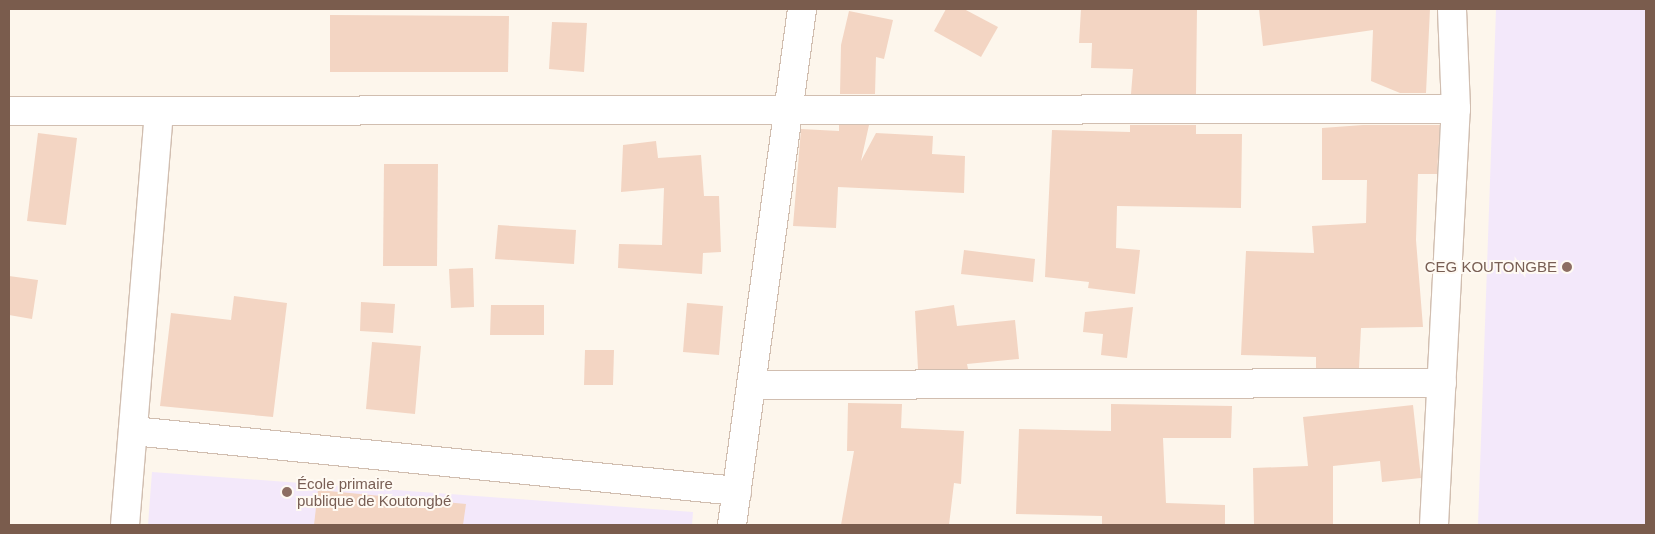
<!DOCTYPE html>
<html>
<head>
<meta charset="utf-8">
<style>
  body { margin:0 }
  #map { position:relative; width:1655px; height:534px; overflow:hidden; background:#fdf6ec; font-family:Arial,sans-serif }
  div>[style] { position:absolute }
  .education>* { inset:0; background:#f3e8fa }
  .building>* { inset:0; background:#f3d5c3 }
  .roads { filter:drop-shadow(1px 0 #d1beb0) drop-shadow(-1px 0 #d1beb0) drop-shadow(0 1px #d1beb0) drop-shadow(0 -1px #d1beb0) }
  .minor>* { height:28px; margin:-14px; padding:0 14px; transform-origin:14px; border-radius:14px; background:#fff }
  .dots>* { width:14px; height:14px; translate:-50% -50%; box-sizing:border-box; border:2px solid #fffaf3; border-radius:50% }
  span { translate:-50% -50%; white-space:nowrap; text-align:center; line-height:1.15; -webkit-text-stroke:4px #fffaf3; paint-order:stroke }
  .education-label { font-size:15px; color:#785e54 }
  .right { translate:-100% -50%; text-align:right }
  .left { translate:0 -50%; text-align:left }
  .frame { position:absolute; inset:0; border:10px solid #7a5c4d; pointer-events:none }
</style>
</head>
<body>
<div id="map">
  <div class="education">
    <i style="clip-path:polygon(1496px 9px,1646px 9px,1646px 525px,1478px 525px)"></i>
    <i style="clip-path:polygon(152px 472px,693px 512px,692px 525px,148px 525px)"></i>
  </div>
  <div class="building">
    <i style="clip-path:polygon(946px 9px,964px 9px,998px 27px,981px 57px,934px 31px)"></i>
    <i style="clip-path:polygon(1081px 9px,1197px 9px,1196px 94px,1131px 94px,1133px 69px,1091px 68px,1092px 43px,1079px 43px)"></i>
    <i style="clip-path:polygon(1259px 9px,1430px 9px,1426px 93px,1400px 93px,1371px 81px,1373px 30px,1263px 46px)"></i>
    <i style="clip-path:polygon(849px 11px,893px 20px,884px 59px,876px 57px,875px 94px,840px 94px,841px 45px)"></i>
    <i style="clip-path:polygon(330px 15px,509px 16px,508px 72px,330px 72px)"></i>
    <i style="clip-path:polygon(552px 22px,587px 23px,584px 72px,549px 69px)"></i>
    <i style="clip-path:polygon(839px 125px,869px 125px,861px 161px,876px 133px,933px 136px,932px 154px,965px 156px,964px 193px,838px 187px,836px 228px,793px 226px,801px 129px,839px 131px)"></i>
    <i style="clip-path:polygon(1130px 125px,1196px 125px,1196px 134px,1242px 134px,1241px 208px,1117px 206px,1116px 248px,1140px 250px,1135px 294px,1088px 288px,1089px 282px,1045px 277px,1052px 130px,1130px 132px)"></i>
    <i style="clip-path:polygon(1363px 125px,1440px 125px,1437px 174px,1418px 174px,1416px 240px,1423px 327px,1361px 328px,1359px 368px,1316px 368px,1316px 357px,1241px 355px,1246px 251px,1314px 253px,1312px 226px,1366px 223px,1367px 180px,1322px 180px,1322px 128px)"></i>
    <i style="clip-path:polygon(38px 133px,77px 138px,66px 225px,27px 221px)"></i>
    <i style="clip-path:polygon(656px 141px,658px 158px,701px 155px,704px 196px,719px 196px,721px 252px,703px 253px,702px 274px,618px 268px,619px 244px,662px 245px,664px 188px,621px 192px,623px 145px)"></i>
    <i style="clip-path:polygon(384px 164px,438px 164px,437px 266px,383px 266px)"></i>
    <i style="clip-path:polygon(498px 225px,576px 230px,574px 264px,495px 259px)"></i>
    <i style="clip-path:polygon(964px 250px,1035px 259px,1033px 282px,961px 274px)"></i>
    <i style="clip-path:polygon(473px 268px,474px 307px,451px 308px,449px 269px)"></i>
    <i style="clip-path:polygon(9px 276px,38px 280px,32px 319px,9px 315px)"></i>
    <i style="clip-path:polygon(234px 296px,287px 303px,273px 417px,160px 406px,171px 313px,231px 320px)"></i>
    <i style="clip-path:polygon(361px 302px,395px 304px,393px 333px,360px 331px)"></i>
    <i style="clip-path:polygon(687px 303px,723px 306px,719px 355px,683px 352px)"></i>
    <i style="clip-path:polygon(491px 305px,544px 305px,544px 335px,490px 335px)"></i>
    <i style="clip-path:polygon(954px 305px,957px 326px,1015px 320px,1019px 359px,967px 364px,968px 369px,918px 369px,915px 311px)"></i>
    <i style="clip-path:polygon(1133px 307px,1127px 358px,1101px 355px,1103px 334px,1083px 332px,1085px 312px)"></i>
    <i style="clip-path:polygon(372px 342px,421px 346px,415px 414px,366px 409px)"></i>
    <i style="clip-path:polygon(585px 350px,614px 350px,613px 385px,584px 385px)"></i>
    <i style="clip-path:polygon(848px 403px,902px 404px,901px 428px,964px 431px,961px 484px,954px 483px,949px 525px,841px 525px,854px 451px,847px 451px)"></i>
    <i style="clip-path:polygon(1111px 404px,1232px 406px,1231px 438px,1163px 438px,1166px 503px,1225px 505px,1225px 525px,1102px 525px,1102px 516px,1016px 514px,1019px 429px,1111px 431px)"></i>
    <i style="clip-path:polygon(1413px 405px,1421px 478px,1382px 482px,1380px 461px,1333px 466px,1333px 525px,1254px 525px,1253px 468px,1308px 466px,1303px 417px)"></i>
    <i style="clip-path:polygon(318px 490px,466px 504px,463px 525px,314px 525px)"></i>
  </div>
  <div class="roads">
    <div class="minor">
      <i style="left:9px;top:111px;width:1447px;rotate:-0.08deg"></i>
      <i style="left:751px;top:385px;width:691px;rotate:-0.17deg"></i>
      <i style="left:133px;top:431px;width:607px;rotate:5.67deg"></i>
      <i style="left:125px;top:525px;width:415px;rotate:-85.3deg"></i>
      <i style="left:732px;top:525px;width:521px;rotate:-82.27deg"></i>
      <i style="left:1434px;top:525px;width:417px;rotate:-87deg"></i>
      <i style="left:1456px;top:109px;width:100px;rotate:-92.3deg"></i>
    </div>
  </div>
  <div class="dots">
    <i style="left:1567px;top:267px;background:#8d6e63"></i>
    <i style="left:287px;top:492px;background:#8d6e63"></i>
  </div>
  <div class="education-label">
    <span class="right" style="left:1557px;top:267px">CEG KOUTONGBE</span>
    <span class="left" style="left:297px;top:492px">École primaire<br>publique de Koutongbé</span>
  </div>
  <div class="frame"></div>
</div>
</body>
</html>
